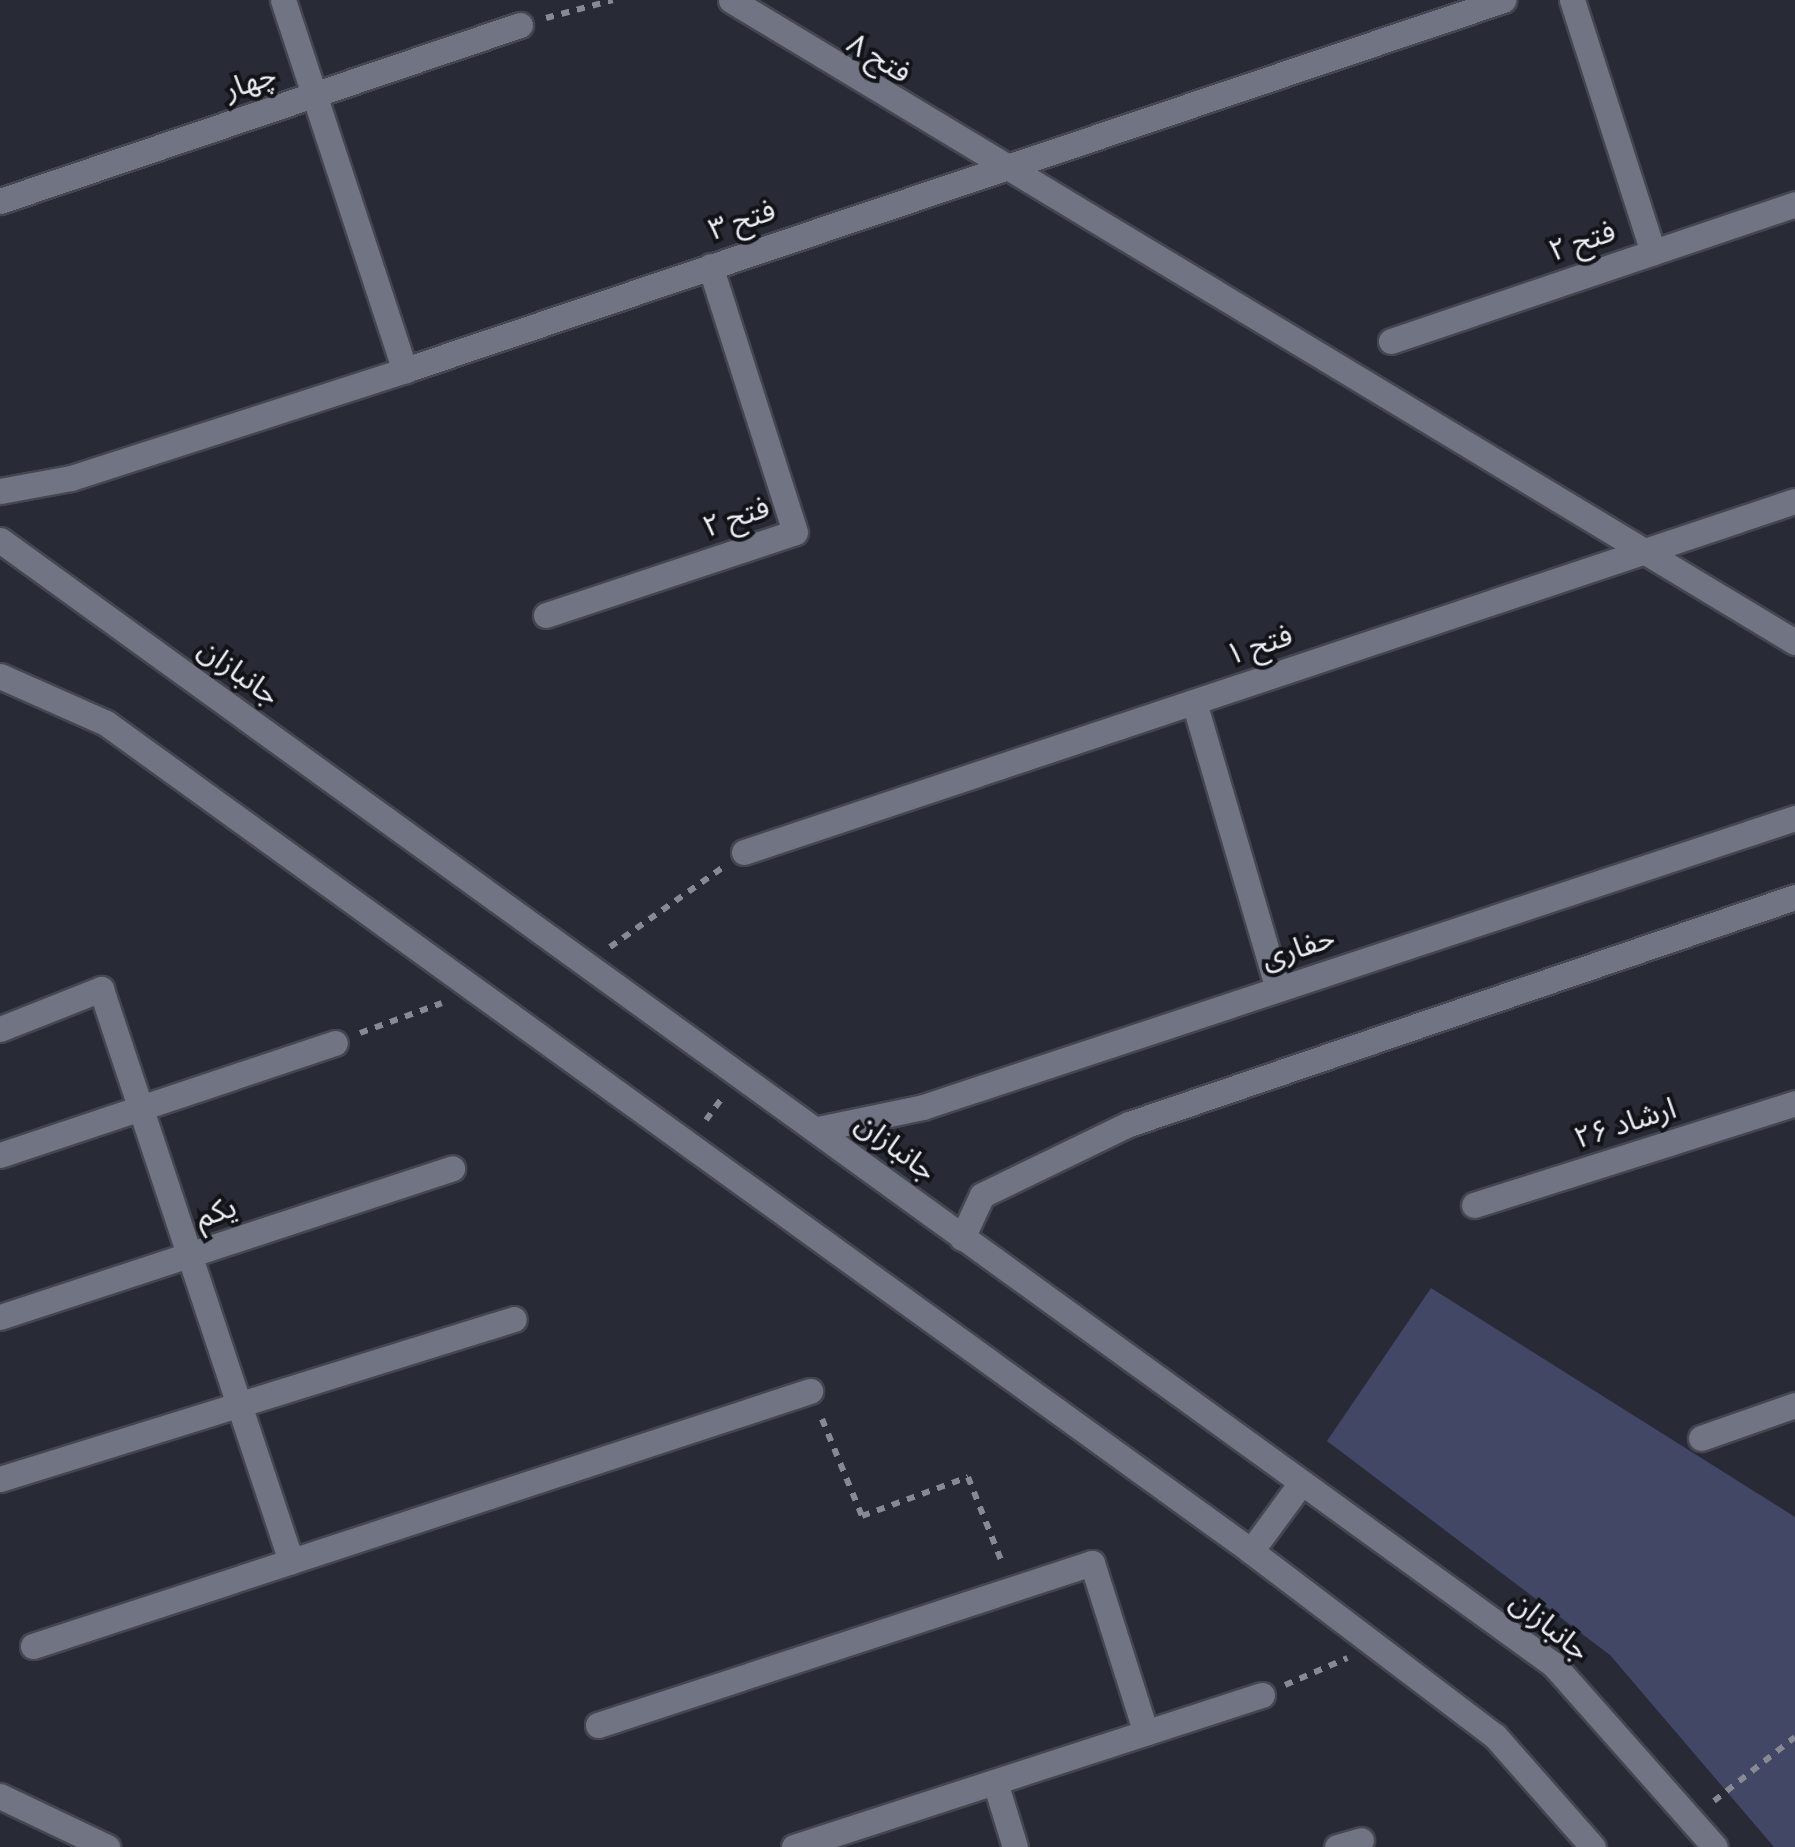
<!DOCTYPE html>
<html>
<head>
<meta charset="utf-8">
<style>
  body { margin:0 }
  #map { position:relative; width:1795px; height:1847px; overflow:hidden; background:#282b35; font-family:"Zilla Slab","Noto Sans Arabic",serif }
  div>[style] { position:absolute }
  .green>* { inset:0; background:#414764 }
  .path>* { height:6px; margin-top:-3px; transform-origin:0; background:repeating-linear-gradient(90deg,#888a93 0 8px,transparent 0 16px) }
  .roads { filter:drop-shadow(2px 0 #444650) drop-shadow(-2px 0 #444650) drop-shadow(0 2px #444650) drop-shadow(0 -2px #444650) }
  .minor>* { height:25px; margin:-12.5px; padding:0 12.5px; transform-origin:12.5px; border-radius:12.5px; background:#717483 }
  span { translate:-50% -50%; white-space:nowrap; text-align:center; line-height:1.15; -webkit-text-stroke:8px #121318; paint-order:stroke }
  .street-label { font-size:30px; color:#edeff6 }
</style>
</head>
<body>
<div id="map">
  <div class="green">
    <i style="clip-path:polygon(1431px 1288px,1795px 1517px,1795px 1847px,1774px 1847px,1610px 1655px,1327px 1441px)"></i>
  </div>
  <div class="path">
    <i style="left:546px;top:18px;width:69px;rotate:-15deg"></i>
    <i style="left:610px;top:947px;width:137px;rotate:-35.2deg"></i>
    <i style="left:360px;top:1033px;width:87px;rotate:-20.1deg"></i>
    <i style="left:706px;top:1120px;width:27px;rotate:-54deg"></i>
    <i style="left:822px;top:1419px;width:105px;rotate:67.6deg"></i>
    <i style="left:862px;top:1516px;width:113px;rotate:-20.2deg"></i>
    <i style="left:968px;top:1477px;width:95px;rotate:68.3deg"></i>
    <i style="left:1285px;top:1685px;width:68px;rotate:-23.5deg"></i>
    <i style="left:1714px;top:1801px;width:103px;rotate:-38.3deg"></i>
  </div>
  <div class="roads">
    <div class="minor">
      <i style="left:283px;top:0;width:390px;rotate:71.8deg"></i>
      <i style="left:731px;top:0;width:1243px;rotate:31.11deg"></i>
      <i style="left:1572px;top:0;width:265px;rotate:72.2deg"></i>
      <i style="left:0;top:201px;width:549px;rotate:-18.7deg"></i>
      <i style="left:1391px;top:341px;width:427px;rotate:-18.7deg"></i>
      <i style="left:0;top:491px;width:72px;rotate:-10.4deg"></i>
      <i style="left:71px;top:478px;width:351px;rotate:-17.9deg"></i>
      <i style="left:405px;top:370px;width:1159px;rotate:-18.62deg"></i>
      <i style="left:0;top:540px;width:1917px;rotate:35.9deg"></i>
      <i style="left:1553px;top:1664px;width:244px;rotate:48.5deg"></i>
      <i style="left:546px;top:615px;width:262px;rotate:-18.4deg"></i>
      <i style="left:795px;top:532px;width:279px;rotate:-107.7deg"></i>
      <i style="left:0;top:676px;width:116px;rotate:23.9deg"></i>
      <i style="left:106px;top:723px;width:1413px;rotate:35.87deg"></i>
      <i style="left:1251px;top:1551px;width:306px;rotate:37.2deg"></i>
      <i style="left:1495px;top:1736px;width:148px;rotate:48.6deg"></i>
      <i style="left:1194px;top:702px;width:299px;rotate:73.7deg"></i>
      <i style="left:744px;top:852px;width:1108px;rotate:-18.47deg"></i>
      <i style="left:0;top:1029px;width:109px;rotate:-21.6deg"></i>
      <i style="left:101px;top:989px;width:603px;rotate:71.63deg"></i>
      <i style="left:818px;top:1129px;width:107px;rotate:-11.8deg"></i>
      <i style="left:923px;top:1107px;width:919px;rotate:-18.34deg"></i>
      <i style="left:0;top:1155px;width:353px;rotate:-18.5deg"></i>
      <i style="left:1474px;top:1205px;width:337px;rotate:-17.6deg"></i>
      <i style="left:962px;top:1238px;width:47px;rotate:-65.1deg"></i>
      <i style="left:982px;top:1195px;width:163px;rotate:-25.8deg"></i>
      <i style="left:1129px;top:1124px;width:704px;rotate:-18.82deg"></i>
      <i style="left:0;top:1317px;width:476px;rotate:-18.2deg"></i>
      <i style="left:1701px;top:1438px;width:100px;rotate:-19.3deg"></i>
      <i style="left:0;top:1479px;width:538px;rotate:-17.29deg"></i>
      <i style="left:1251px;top:1551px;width:84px;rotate:-53.7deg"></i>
      <i style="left:33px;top:1646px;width:818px;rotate:-18.17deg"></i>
      <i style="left:598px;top:1725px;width:520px;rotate:-18.16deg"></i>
      <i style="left:1092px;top:1563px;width:178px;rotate:72.4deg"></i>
      <i style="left:995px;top:1782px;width:68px;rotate:72.9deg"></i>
      <i style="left:0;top:1796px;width:119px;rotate:25.5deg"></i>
      <i style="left:794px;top:1847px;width:492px;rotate:-18deg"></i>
      <i style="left:1337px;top:1847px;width:25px;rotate:-16deg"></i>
    </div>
  </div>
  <div class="street-label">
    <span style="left:879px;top:58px;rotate:31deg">فتح ۸</span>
    <span style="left:250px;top:82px;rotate:-19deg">چهار</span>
    <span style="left:742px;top:220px;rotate:-19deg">فتح ۳</span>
    <span style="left:1582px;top:241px;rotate:-19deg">فتح ۲</span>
    <span style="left:736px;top:517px;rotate:-19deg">فتح ۲</span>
    <span style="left:1259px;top:645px;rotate:-19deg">فتح ۱</span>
    <span style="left:239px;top:672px;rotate:36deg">جانبازان</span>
    <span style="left:1298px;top:948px;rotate:-18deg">حفاری</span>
    <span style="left:1625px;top:1123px;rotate:-18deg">ارشاد ۲۶</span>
    <span style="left:896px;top:1147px;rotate:37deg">جانبازان</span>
    <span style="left:216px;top:1212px;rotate:-18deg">یکم</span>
    <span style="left:1550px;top:1626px;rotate:39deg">جانبازان</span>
  </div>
</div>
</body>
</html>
